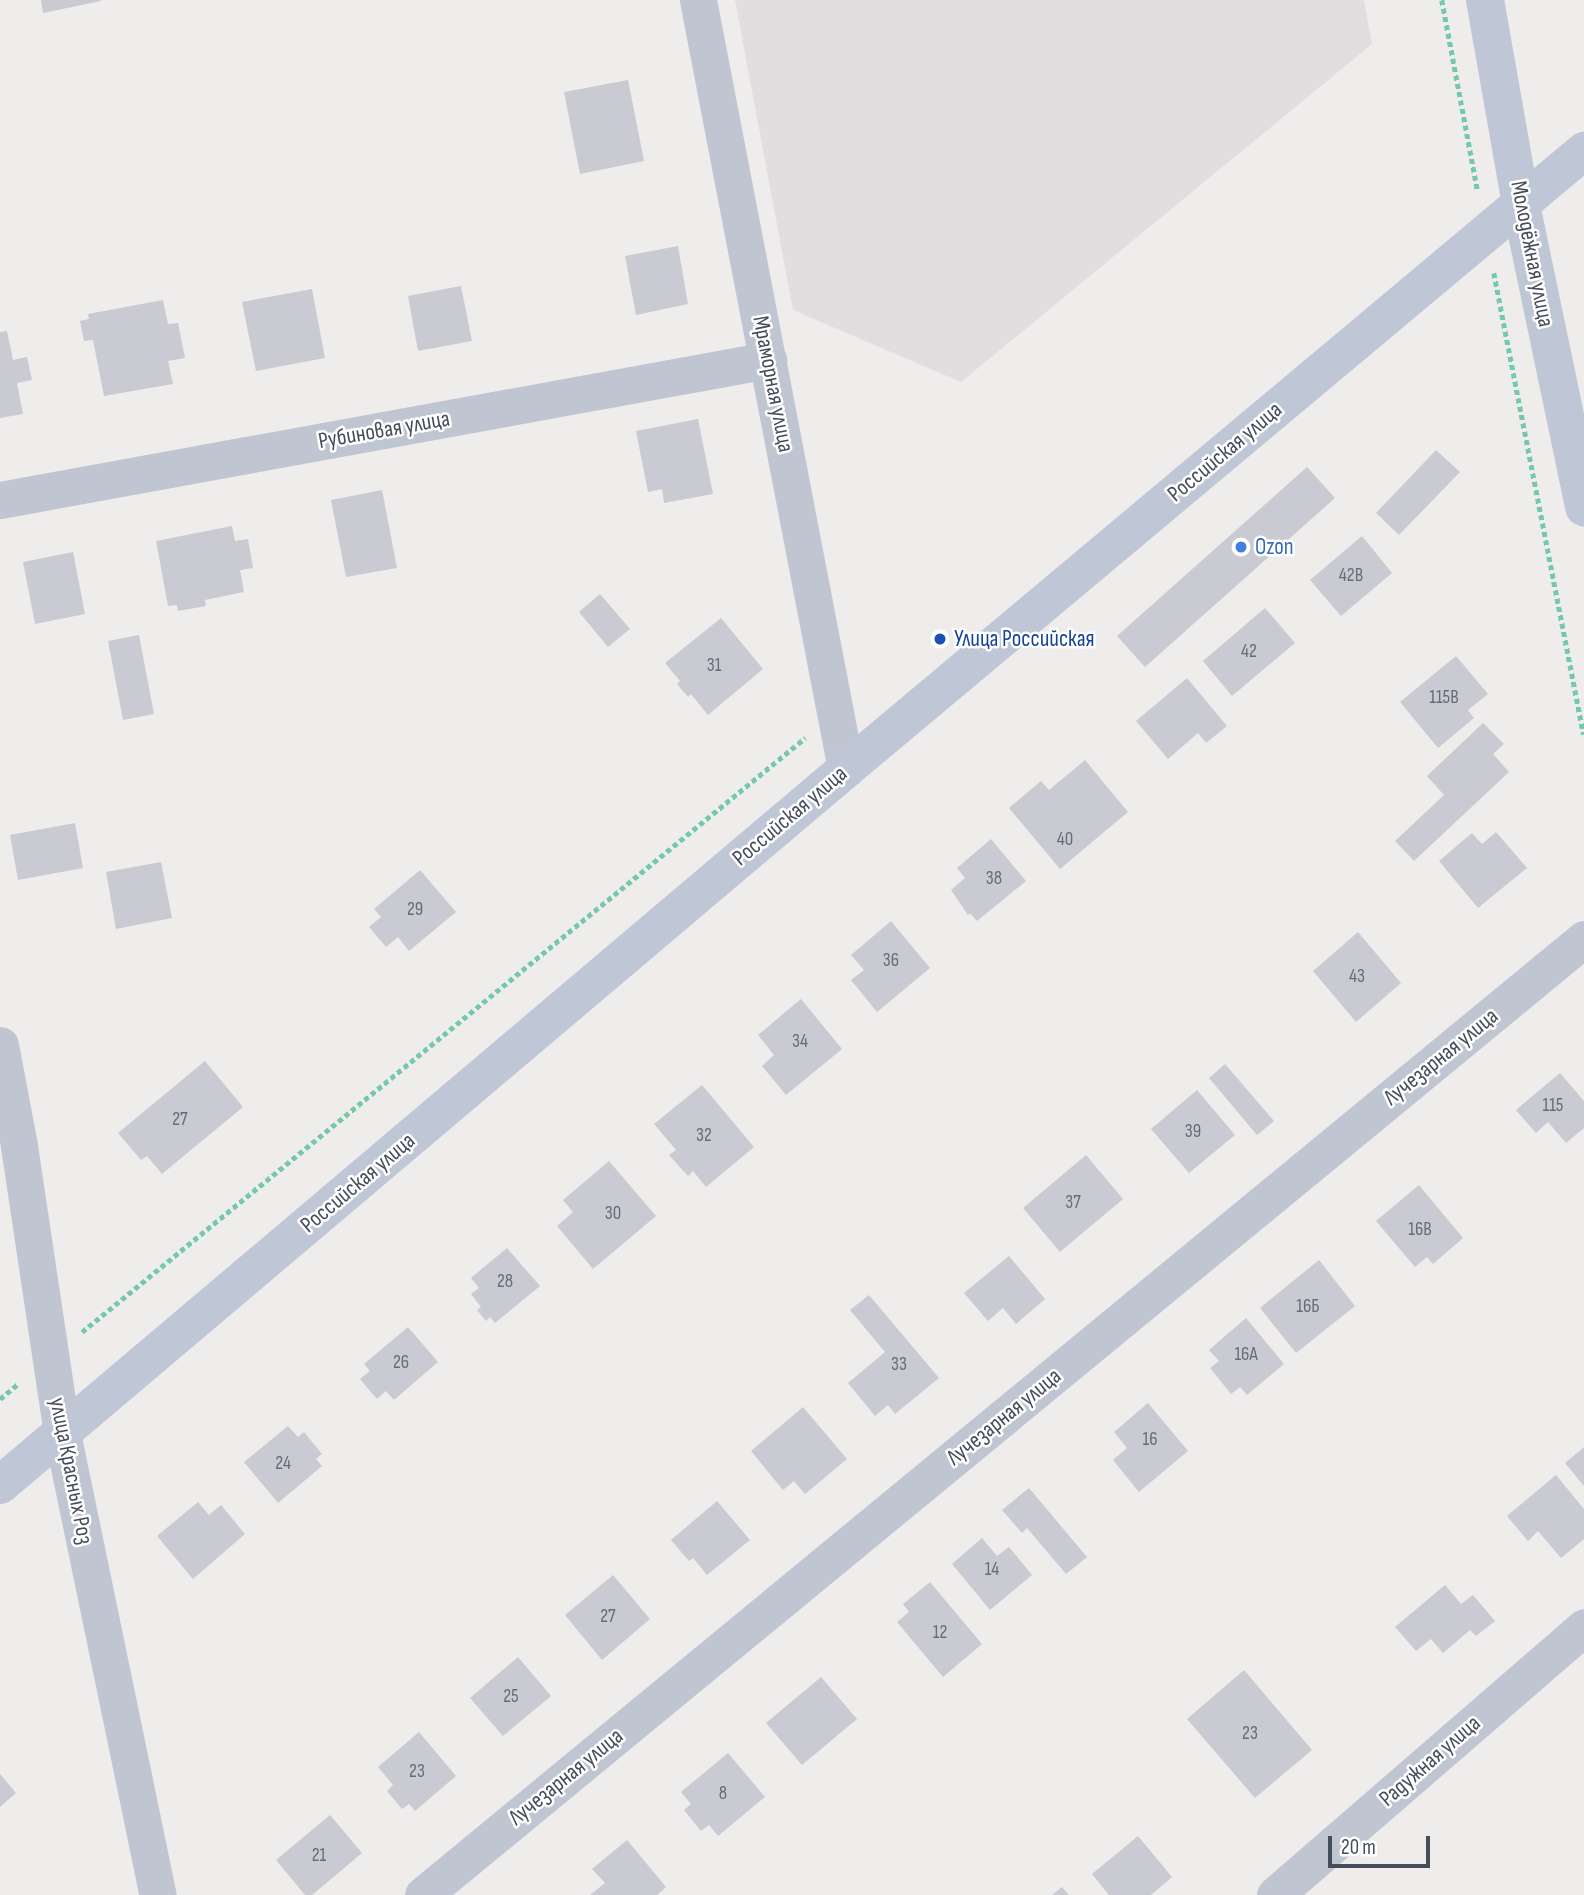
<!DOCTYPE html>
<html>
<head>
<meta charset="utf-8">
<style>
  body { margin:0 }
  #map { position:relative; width:1584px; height:1895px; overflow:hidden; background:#efecec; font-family:"Sofia Sans Condensed",sans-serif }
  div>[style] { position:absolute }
  .education>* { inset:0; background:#e0dede }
  .building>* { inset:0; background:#c9cad2 }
  .path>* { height:4.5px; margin-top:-2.25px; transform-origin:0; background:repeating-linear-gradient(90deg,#74c9ac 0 5px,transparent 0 8.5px) }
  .street>* { height:37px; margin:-18.5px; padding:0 18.5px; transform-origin:18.5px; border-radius:18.5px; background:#c0c6d1 }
  .secondary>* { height:38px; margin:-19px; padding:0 19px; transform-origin:19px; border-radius:19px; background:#bfc6d5 }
  .dots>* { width:19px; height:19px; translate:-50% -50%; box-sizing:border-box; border:4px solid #fff; border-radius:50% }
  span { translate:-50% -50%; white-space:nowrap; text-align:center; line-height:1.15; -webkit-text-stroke:5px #fff; paint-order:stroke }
  .number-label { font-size:19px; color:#666c77 }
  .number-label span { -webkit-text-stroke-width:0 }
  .street-label { font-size:23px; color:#454d59 }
  .shop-label { font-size:23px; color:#366cbe }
  .left { translate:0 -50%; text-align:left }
  .transit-label { font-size:23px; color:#164399 }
  .scale { position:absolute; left:1328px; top:1836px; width:102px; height:32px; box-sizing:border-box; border:4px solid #454d59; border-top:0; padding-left:9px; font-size:21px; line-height:24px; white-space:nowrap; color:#454d59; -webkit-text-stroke:5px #fff; paint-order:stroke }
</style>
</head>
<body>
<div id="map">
  <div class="education">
    <i style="clip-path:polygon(735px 0,1364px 0,1372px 44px,961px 382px,793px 310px)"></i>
  </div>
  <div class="building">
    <i style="clip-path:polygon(41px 0,101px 0,101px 1px,43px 13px)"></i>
    <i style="clip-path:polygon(628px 80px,644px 161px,580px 174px,564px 92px)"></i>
    <i style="clip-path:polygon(678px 246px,688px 304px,636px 315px,625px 256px)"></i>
    <i style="clip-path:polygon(461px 286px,472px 341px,418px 351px,408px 296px)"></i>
    <i style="clip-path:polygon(312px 289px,325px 358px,256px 371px,242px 302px)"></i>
    <i style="clip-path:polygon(163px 300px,168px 324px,178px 323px,185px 358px,168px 361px,173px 384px,104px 396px,93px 340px,84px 341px,80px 321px,89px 319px,88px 314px)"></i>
    <i style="clip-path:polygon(7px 331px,13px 360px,27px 357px,32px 380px,17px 383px,23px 414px,0 418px,0 332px)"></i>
    <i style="clip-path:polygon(698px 419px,713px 494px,664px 503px,662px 489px,648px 492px,636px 431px)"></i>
    <i style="clip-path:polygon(1436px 450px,1460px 472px,1399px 535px,1376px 513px)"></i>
    <i style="clip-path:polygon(1307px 467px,1335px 498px,1145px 667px,1117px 636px)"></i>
    <i style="clip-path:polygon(382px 490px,397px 568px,346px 577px,331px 500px)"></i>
    <i style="clip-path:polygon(232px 526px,235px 541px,248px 539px,253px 568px,240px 570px,244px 592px,205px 600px,206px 606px,178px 611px,177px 605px,168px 606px,156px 541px)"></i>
    <i style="clip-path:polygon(1362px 536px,1392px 573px,1341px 616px,1310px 580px)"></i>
    <i style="clip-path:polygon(73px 552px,85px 614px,35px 624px,23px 562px)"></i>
    <i style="clip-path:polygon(600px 594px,630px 629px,608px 647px,579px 612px)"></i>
    <i style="clip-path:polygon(1265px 608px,1295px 643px,1232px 696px,1203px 661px)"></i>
    <i style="clip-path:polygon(721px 618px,763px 669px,708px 715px,691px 694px,688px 697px,677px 684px,680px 681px,665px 663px)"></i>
    <i style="clip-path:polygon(139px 635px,154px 714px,123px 720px,108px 641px)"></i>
    <i style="clip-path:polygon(1456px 656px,1488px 694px,1468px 710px,1474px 718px,1438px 748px,1400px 702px)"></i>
    <i style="clip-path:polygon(1187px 678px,1227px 726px,1206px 743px,1198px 733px,1168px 759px,1136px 721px)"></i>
    <i style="clip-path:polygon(1483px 723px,1504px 744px,1493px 754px,1509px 772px,1414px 861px,1395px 841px,1444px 795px,1427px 776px)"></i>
    <i style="clip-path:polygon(1085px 760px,1128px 812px,1060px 869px,1009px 808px,1041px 781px,1049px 790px)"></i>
    <i style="clip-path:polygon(75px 823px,83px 868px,18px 880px,10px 835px)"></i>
    <i style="clip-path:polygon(1496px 832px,1527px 868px,1478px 908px,1439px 861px,1472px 833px,1482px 844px)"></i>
    <i style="clip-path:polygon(991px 839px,1026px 881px,977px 921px,970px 913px,968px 915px,951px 890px,965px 878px,957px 868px)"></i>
    <i style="clip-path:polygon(161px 862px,172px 918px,116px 929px,106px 872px)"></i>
    <i style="clip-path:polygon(420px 870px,456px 912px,409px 951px,398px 937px,386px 947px,369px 927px,381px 917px,374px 909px)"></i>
    <i style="clip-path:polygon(891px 921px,930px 968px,877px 1012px,851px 980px,864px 970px,851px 955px)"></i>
    <i style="clip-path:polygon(1358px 932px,1401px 983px,1356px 1022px,1313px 971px)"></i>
    <i style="clip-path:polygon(801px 999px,842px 1049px,786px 1095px,762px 1066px,774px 1055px,758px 1035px)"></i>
    <i style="clip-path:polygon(205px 1061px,243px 1107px,162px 1174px,147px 1156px,141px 1160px,118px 1133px)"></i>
    <i style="clip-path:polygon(1225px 1064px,1274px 1121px,1257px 1135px,1209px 1078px)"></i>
    <i style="clip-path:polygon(1560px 1073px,1584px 1101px,1584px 1128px,1566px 1143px,1548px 1122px,1536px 1133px,1516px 1110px)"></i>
    <i style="clip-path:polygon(702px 1085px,754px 1147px,706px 1187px,693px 1171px,688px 1176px,669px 1155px,676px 1150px,654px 1124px)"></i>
    <i style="clip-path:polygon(1197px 1090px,1235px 1135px,1189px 1173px,1151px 1129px)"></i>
    <i style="clip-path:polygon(1086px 1155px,1123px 1199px,1060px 1252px,1023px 1208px)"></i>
    <i style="clip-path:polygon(609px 1161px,656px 1216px,593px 1269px,557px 1226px,573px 1212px,563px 1200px)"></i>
    <i style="clip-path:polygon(1419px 1185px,1463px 1238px,1433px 1264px,1427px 1257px,1415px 1267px,1376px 1221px)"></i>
    <i style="clip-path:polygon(507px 1248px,540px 1286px,495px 1323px,490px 1317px,486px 1321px,477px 1310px,481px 1307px,471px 1294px,479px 1288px,471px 1278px)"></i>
    <i style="clip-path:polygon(1009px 1256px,1045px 1299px,1016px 1324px,1003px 1308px,988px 1321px,964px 1293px)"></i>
    <i style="clip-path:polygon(1319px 1260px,1355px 1306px,1296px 1353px,1260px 1308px)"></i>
    <i style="clip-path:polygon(869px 1295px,939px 1378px,895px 1414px,888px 1405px,875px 1416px,848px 1383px,885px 1352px,850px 1310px)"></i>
    <i style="clip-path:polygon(1246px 1318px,1284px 1364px,1247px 1395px,1240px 1387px,1231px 1394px,1210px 1368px,1219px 1361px,1209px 1350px)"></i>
    <i style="clip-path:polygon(408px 1327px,438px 1362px,394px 1400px,386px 1391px,377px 1399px,360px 1379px,370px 1371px,364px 1364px)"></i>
    <i style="clip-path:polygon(1148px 1403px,1188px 1451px,1139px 1492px,1113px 1460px,1127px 1448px,1114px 1432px)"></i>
    <i style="clip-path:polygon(803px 1407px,847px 1459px,805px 1494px,794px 1481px,783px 1490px,751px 1451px)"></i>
    <i style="clip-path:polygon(288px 1426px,298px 1437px,304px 1432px,322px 1454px,316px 1459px,322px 1466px,278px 1503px,244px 1462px)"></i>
    <i style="clip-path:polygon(1584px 1447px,1584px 1486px,1565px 1463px)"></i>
    <i style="clip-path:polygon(1556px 1475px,1584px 1509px,1584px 1539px,1561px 1558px,1538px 1531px,1528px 1541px,1507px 1516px)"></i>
    <i style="clip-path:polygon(1029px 1488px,1087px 1557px,1066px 1574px,1027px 1528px,1022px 1533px,1002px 1510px)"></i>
    <i style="clip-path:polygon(717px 1501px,750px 1540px,707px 1575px,693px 1558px,689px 1561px,671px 1540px)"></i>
    <i style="clip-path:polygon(198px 1502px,209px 1515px,221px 1505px,245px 1534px,193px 1579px,157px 1536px)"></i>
    <i style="clip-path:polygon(982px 1538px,997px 1556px,1009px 1547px,1032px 1575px,990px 1610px,952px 1564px)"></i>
    <i style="clip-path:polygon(613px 1575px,650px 1619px,602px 1660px,565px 1615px)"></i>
    <i style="clip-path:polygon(930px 1582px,982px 1644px,943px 1677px,897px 1622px,909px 1612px,903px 1604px)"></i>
    <i style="clip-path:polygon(1445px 1585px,1461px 1604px,1473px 1595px,1495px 1621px,1476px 1636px,1470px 1630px,1443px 1653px,1431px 1639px,1416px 1651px,1395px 1627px)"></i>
    <i style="clip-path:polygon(518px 1657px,551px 1696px,503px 1736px,470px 1698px)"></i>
    <i style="clip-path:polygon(1244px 1670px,1312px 1750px,1255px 1798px,1187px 1719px)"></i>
    <i style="clip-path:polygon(821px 1677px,857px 1719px,802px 1765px,766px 1723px)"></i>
    <i style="clip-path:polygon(419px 1732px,456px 1776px,415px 1811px,409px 1804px,402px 1809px,387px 1791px,393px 1785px,378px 1767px)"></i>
    <i style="clip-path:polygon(728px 1753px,765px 1797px,718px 1836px,709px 1825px,701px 1831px,684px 1810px,691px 1804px,681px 1792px)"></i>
    <i style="clip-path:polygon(0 1774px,16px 1793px,0 1807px)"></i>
    <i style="clip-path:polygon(330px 1815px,362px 1853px,312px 1895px,305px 1895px,276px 1860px)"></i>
    <i style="clip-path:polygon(1138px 1836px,1172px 1877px,1151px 1895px,1109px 1895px,1092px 1874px)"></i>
    <i style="clip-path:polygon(627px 1840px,666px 1887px,657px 1895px,590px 1895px,605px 1883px,592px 1869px)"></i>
    <i style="clip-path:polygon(1062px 1887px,1069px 1895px,1052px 1895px)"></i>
  </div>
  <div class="path">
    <i style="left:1442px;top:0;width:195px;rotate:79.4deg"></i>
    <i style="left:1494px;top:273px;width:470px;rotate:79deg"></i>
    <i style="left:82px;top:1332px;width:936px;rotate:-39.41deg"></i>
    <i style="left:0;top:1399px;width:23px;rotate:-40deg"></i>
  </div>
  <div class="street">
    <i style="left:698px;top:0;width:783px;rotate:79.11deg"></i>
    <i style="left:0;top:500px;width:781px;rotate:-10.33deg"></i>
    <i style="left:0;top:1045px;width:103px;rotate:79.3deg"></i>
    <i style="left:19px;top:1146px;width:290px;rotate:81.5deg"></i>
    <i style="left:62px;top:1433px;width:472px;rotate:78.3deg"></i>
    <i style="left:423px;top:1895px;width:1504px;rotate:-39.47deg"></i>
    <i style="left:1275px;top:1895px;width:409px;rotate:-40.9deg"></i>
  </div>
  <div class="secondary">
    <i style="left:1485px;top:0;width:208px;rotate:80deg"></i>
    <i style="left:1521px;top:205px;width:309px;rotate:78.2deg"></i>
    <i style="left:0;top:1485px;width:1108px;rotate:-40.24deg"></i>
    <i style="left:846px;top:769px;width:963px;rotate:-39.94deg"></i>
  </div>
  <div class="dots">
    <i style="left:1241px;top:547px;background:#3f7fe0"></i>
    <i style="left:940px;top:639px;background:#1a4fb4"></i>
  </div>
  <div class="number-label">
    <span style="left:1351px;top:576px">42В</span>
    <span style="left:1249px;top:652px">42</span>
    <span style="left:714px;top:666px">31</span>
    <span style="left:1444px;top:698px">115В</span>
    <span style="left:1065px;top:840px">40</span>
    <span style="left:994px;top:879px">38</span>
    <span style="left:415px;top:910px">29</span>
    <span style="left:891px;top:961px">36</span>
    <span style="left:1357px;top:977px">43</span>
    <span style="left:800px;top:1042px">34</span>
    <span style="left:1553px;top:1106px">115</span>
    <span style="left:180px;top:1120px">27</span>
    <span style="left:1193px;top:1132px">39</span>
    <span style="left:704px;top:1136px">32</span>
    <span style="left:1073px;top:1203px">37</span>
    <span style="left:613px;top:1214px">30</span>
    <span style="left:1420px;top:1230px">16В</span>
    <span style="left:505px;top:1282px">28</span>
    <span style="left:1308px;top:1307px">16Б</span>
    <span style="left:1246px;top:1355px">16А</span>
    <span style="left:401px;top:1363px">26</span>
    <span style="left:899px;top:1365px">33</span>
    <span style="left:1150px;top:1440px">16</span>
    <span style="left:283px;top:1464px">24</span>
    <span style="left:992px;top:1570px">14</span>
    <span style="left:608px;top:1617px">27</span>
    <span style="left:940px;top:1633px">12</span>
    <span style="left:511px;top:1697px">25</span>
    <span style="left:1250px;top:1734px">23</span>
    <span style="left:417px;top:1772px">23</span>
    <span style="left:723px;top:1794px">8</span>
    <span style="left:319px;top:1856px">21</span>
  </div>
  <div class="street-label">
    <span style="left:1532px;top:254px;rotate:79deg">Молодёжная улица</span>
    <span style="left:773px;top:384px;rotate:79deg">Мраморная улица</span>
    <span style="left:384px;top:430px;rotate:-10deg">Рубиновая улица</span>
    <span style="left:1225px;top:452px;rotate:-40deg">Российская улица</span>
    <span style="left:790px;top:816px;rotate:-40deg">Российская улица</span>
    <span style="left:1441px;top:1057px;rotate:-39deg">Лучезарная улица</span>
    <span style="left:358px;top:1183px;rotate:-40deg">Российская улица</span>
    <span style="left:1004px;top:1417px;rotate:-39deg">Лучезарная улица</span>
    <span style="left:71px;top:1471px;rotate:79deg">улица Красных Роз</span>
    <span style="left:1430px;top:1761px;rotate:-41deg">Радужная улица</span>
    <span style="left:566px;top:1777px;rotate:-39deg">Лучезарная улица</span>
  </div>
  <div class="shop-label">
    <span class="left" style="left:1255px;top:547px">Ozon</span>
  </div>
  <div class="transit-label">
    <span class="left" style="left:954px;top:639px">Улица Российская</span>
  </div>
  <div class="scale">20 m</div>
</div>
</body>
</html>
